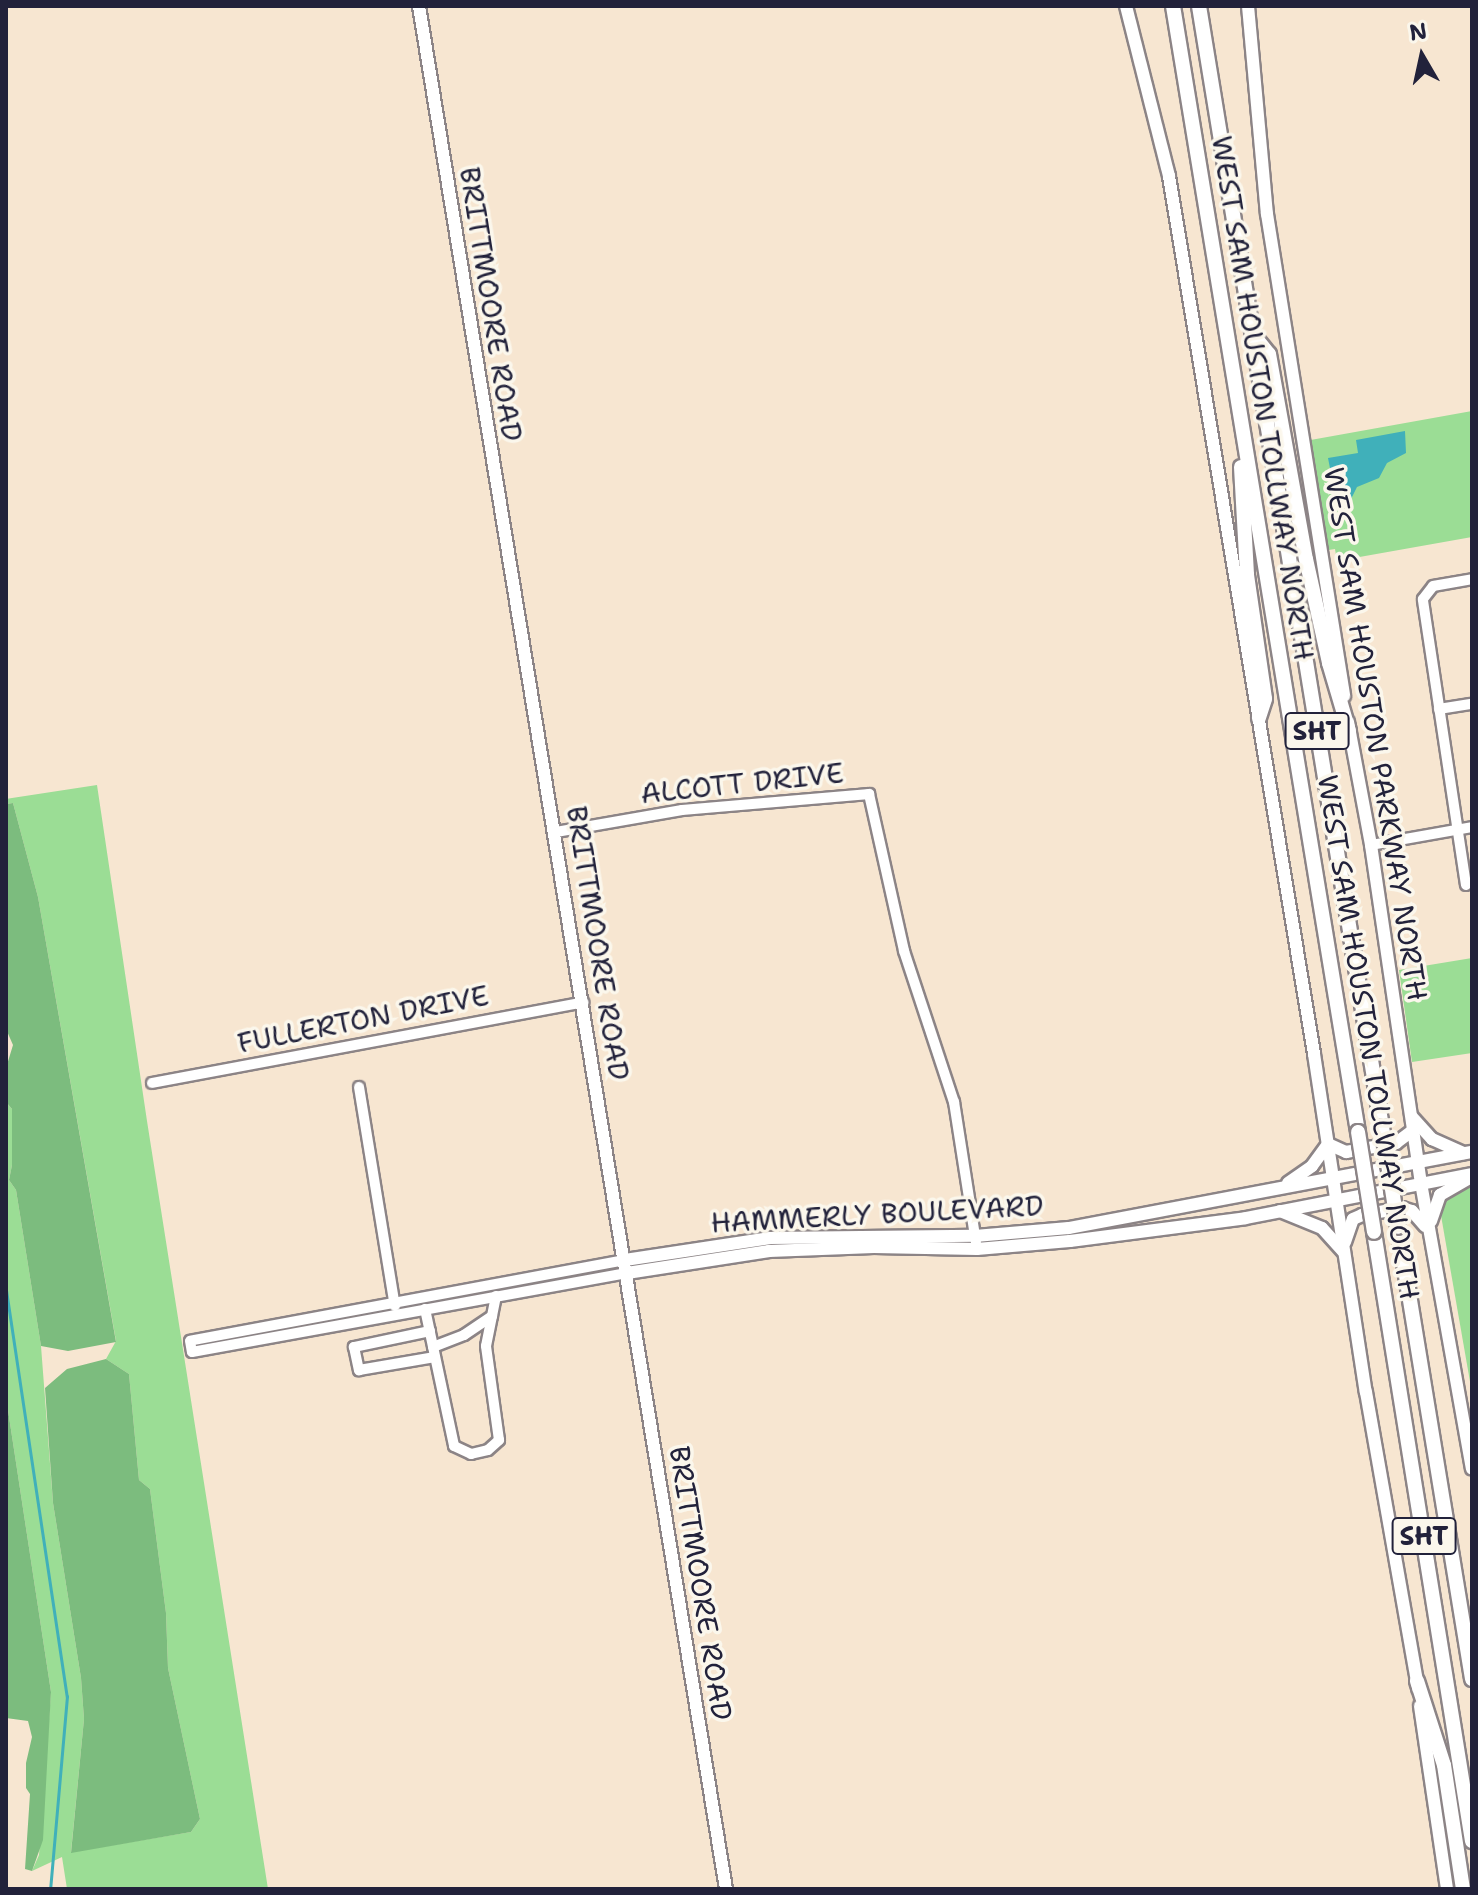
<!DOCTYPE html>
<html>
<head>
<meta charset="utf-8">
<style>
  body { margin:0 }
  #map { position:relative; width:1478px; height:1895px; overflow:hidden; background:#f7e6d1; font-family:"Shantell Sans",sans-serif }
  div>[style] { position:absolute }
  .green>* { inset:0; background:#9bdd95 }
  .forest>* { inset:0; background:#7cbc7e }
  .water>* { inset:0; background:#40b0ba }
  .stream>* { height:3px; margin:-1.5px; padding:0 1.5px; transform-origin:1.5px; border-radius:1.5px; background:#40b0ba }
  .roads { filter:drop-shadow(2px 0 #8c8486) drop-shadow(-2px 0 #8c8486) drop-shadow(0 2px #8c8486) drop-shadow(0 -2px #8c8486) }
  .minor>* { height:10px; margin:-5px; padding:0 5px; transform-origin:5px; border-radius:5px; background:#fff }
  .major>* { height:12px; margin:-6px; padding:0 6px; transform-origin:6px; border-radius:6px; background:#fff }
  .highway>* { height:14px; margin:-7px; padding:0 7px; transform-origin:7px; border-radius:7px; background:#fff }
  .bridges { filter:drop-shadow(2px 0 #8c8486) drop-shadow(-2px 0 #8c8486) drop-shadow(0 2px #8c8486) drop-shadow(0 -2px #8c8486) }
  .highway-bridge>* { height:14px; margin:-7px; padding:0 7px; transform-origin:7px; border-radius:7px; background:#fff }
  span { translate:-50% -50%; white-space:nowrap; text-align:center; line-height:1.15; -webkit-text-stroke:7px #fbf7ec; paint-order:stroke }
  .shield-label span { padding:2px 6px; background:#fbf7ec; border:2px solid; border-radius:6px; -webkit-text-stroke-width:0 }
  .shield-label { font-size:26px; color:#22223b; font-weight:700 }
  .street-label { font-size:28px; color:#22223b }
  .frame { position:absolute; inset:0; border:8px solid #22223b; pointer-events:none }
  .north { position:absolute; left:1382px; top:16px; width:80px; height:80px; -webkit-text-stroke:6px #fbf7ec; paint-order:stroke; rotate:351deg; font-size:22px; font-weight:700; line-height:32px; text-align:center; color:#22223b }
  .north::after { content:''; display:block; margin:auto; width:28px; height:36px; background:#22223b; clip-path:polygon(50% 0,100% 100%,50% 72%,0 100%) }
</style>
</head>
<body>
<div id="map">
  <div class="green">
    <i style="clip-path:polygon(1472px 411px,1472px 537px,1337px 561px,1335px 549px,1322px 551px,1305px 441px)"></i>
    <i style="clip-path:polygon(97px 785px,147px 1121px,268px 1889px,67px 1889px,62px 1857px,32px 1871px,39px 1855px,51px 1692px,6px 1397px,6px 1102px,12px 1109px,12px 1165px,9px 1180px,16px 1190px,41px 1346px,53px 1503px,81px 1678px,84px 1719px,71px 1852px,191px 1832px,200px 1819px,168px 1668px,166px 1613px,150px 1489px,139px 1480px,129px 1374px,106px 1359px,116px 1341px,38px 897px,13px 803px,6px 804px,6px 799px,12px 798px)"></i>
    <i style="clip-path:polygon(1472px 958px,1472px 1053px,1412px 1062px,1399px 970px)"></i>
    <i style="clip-path:polygon(1472px 1187px,1472px 1393px,1439px 1204px,1452px 1191px)"></i>
  </div>
  <div class="forest">
    <i style="clip-path:polygon(13px 803px,38px 897px,116px 1342px,68px 1351px,41px 1346px,16px 1190px,9px 1180px,12px 1165px,12px 1109px,6px 1102px,6px 1068px,13px 1045px,6px 1029px,6px 804px)"></i>
    <i style="clip-path:polygon(106px 1359px,129px 1374px,139px 1480px,150px 1489px,166px 1613px,168px 1668px,200px 1819px,191px 1832px,71px 1853px,84px 1719px,81px 1678px,53px 1503px,45px 1388px,67px 1369px)"></i>
    <i style="clip-path:polygon(6px 1397px,51px 1692px,43px 1840px,32px 1871px,25px 1869px,30px 1794px,26px 1788px,26px 1763px,32px 1737px,28px 1721px,6px 1718px)"></i>
  </div>
  <div class="water">
    <i style="clip-path:polygon(1405px 431px,1406px 453px,1387px 463px,1379px 478px,1357px 487px,1351px 499px,1336px 499px,1328px 458px,1358px 453px,1356px 440px)"></i>
  </div>
  <div class="stream">
    <i style="left:6px;top:1290px;width:411px;rotate:81.5deg"></i>
    <i style="left:67px;top:1696px;width:194px;rotate:95deg"></i>
  </div>
  <div class="roads">
    <div class="minor">
      <i style="left:1439px;top:709px;width:33px;rotate:-9deg"></i>
      <i style="left:556px;top:832px;width:128px;rotate:-9.9deg"></i>
      <i style="left:682px;top:810px;width:188px;rotate:-4.9deg"></i>
      <i style="left:869px;top:794px;width:161px;rotate:77.4deg"></i>
      <i style="left:904px;top:951px;width:159px;rotate:71.7deg"></i>
      <i style="left:954px;top:1102px;width:142px;rotate:81.1deg"></i>
      <i style="left:1371px;top:845px;width:103px;rotate:-10.1deg"></i>
      <i style="left:1466px;top:885px;width:289px;rotate:-98.6deg"></i>
      <i style="left:1423px;top:599px;width:16px;rotate:-52deg"></i>
      <i style="left:1433px;top:586px;width:40px;rotate:-10deg"></i>
      <i style="left:152px;top:1083px;width:439px;rotate:-10.6deg"></i>
      <i style="left:359px;top:1087px;width:222px;rotate:80.7deg"></i>
      <i style="left:625px;top:1260px;width:442px;rotate:169.5deg"></i>
      <i style="left:190px;top:1341px;width:11px;rotate:80deg"></i>
      <i style="left:192px;top:1352px;width:442px;rotate:-10.3deg"></i>
      <i style="left:425px;top:1309px;width:140px;rotate:78deg"></i>
      <i style="left:454px;top:1446px;width:19px;rotate:25deg"></i>
      <i style="left:471px;top:1454px;width:17px;rotate:-13deg"></i>
      <i style="left:488px;top:1450px;width:15px;rotate:-42deg"></i>
      <i style="left:499px;top:1440px;width:95px;rotate:-97.9deg"></i>
      <i style="left:486px;top:1346px;width:51px;rotate:-78.7deg"></i>
      <i style="left:430px;top:1331px;width:78px;rotate:168.1deg"></i>
      <i style="left:354px;top:1347px;width:24px;rotate:78deg"></i>
      <i style="left:359px;top:1370px;width:77px;rotate:-9.7deg"></i>
      <i style="left:433px;top:1347px;width:33px;rotate:-21deg"></i>
      <i style="left:464px;top:1335px;width:34px;rotate:-34deg"></i>
    </div>
    <div class="major">
      <i style="left:419px;top:6px;width:1908px;rotate:80.74deg"></i>
      <i style="left:1126px;top:6px;width:175px;rotate:75.8deg"></i>
      <i style="left:1169px;top:176px;width:890px;rotate:80.62deg"></i>
      <i style="left:1314px;top:1054px;width:342px;rotate:81.3deg"></i>
      <i style="left:1366px;top:1392px;width:301px;rotate:80deg"></i>
      <i style="left:1248px;top:6px;width:209px;rotate:84.8deg"></i>
      <i style="left:1267px;top:214px;width:488px;rotate:80.9deg"></i>
      <i style="left:1348px;top:722px;width:125px;rotate:79.4deg"></i>
      <i style="left:1371px;top:845px;width:342px;rotate:81.6deg"></i>
      <i style="left:1421px;top:1183px;width:290px;rotate:79.9deg"></i>
      <i style="left:1412px;top:1117px;width:30px;rotate:48deg"></i>
      <i style="left:1432px;top:1139px;width:35px;rotate:24deg"></i>
      <i style="left:1328px;top:1144px;width:20px;rotate:24deg"></i>
      <i style="left:1346px;top:1152px;width:51px;rotate:-10.2deg"></i>
      <i style="left:1396px;top:1143px;width:20px;rotate:-37deg"></i>
      <i style="left:1288px;top:1183px;width:29px;rotate:-35deg"></i>
      <i style="left:1312px;top:1166px;width:27px;rotate:-54deg"></i>
      <i style="left:1280px;top:1211px;width:45px;rotate:22deg"></i>
      <i style="left:1322px;top:1228px;width:31px;rotate:48deg"></i>
      <i style="left:1431px;top:1221px;width:28px;rotate:-71deg"></i>
      <i style="left:1440px;top:1195px;width:34px;rotate:-30deg"></i>
      <i style="left:1345px;top:1242px;width:24px;rotate:-71deg"></i>
      <i style="left:1353px;top:1219px;width:10px;rotate:-24deg"></i>
      <i style="left:1362px;top:1215px;width:41px;rotate:-9.9deg"></i>
      <i style="left:1402px;top:1208px;width:10px;rotate:17deg"></i>
      <i style="left:1412px;top:1211px;width:20px;rotate:49deg"></i>
      <i style="left:625px;top:1260px;width:147px;rotate:-8.6deg"></i>
      <i style="left:770px;top:1238px;width:205px;rotate:-0.6deg"></i>
      <i style="left:975px;top:1236px;width:94px;rotate:-4.9deg"></i>
      <i style="left:1069px;top:1228px;width:410px;rotate:-10.7deg"></i>
      <i style="left:627px;top:1273px;width:144px;rotate:-8.8deg"></i>
      <i style="left:769px;top:1251px;width:105px;rotate:-2.2deg"></i>
      <i style="left:874px;top:1247px;width:103px;rotate:1.1deg"></i>
      <i style="left:977px;top:1249px;width:93px;rotate:-4.9deg"></i>
      <i style="left:1070px;top:1241px;width:177px;rotate:-7.4deg"></i>
      <i style="left:1246px;top:1218px;width:230px;rotate:-11deg"></i>
      <i style="left:1420px;top:1706px;width:185px;rotate:81.6deg"></i>
    </div>
    <div class="highway">
      <i style="left:1173px;top:6px;width:1141px;rotate:80.67deg"></i>
      <i style="left:1199px;top:6px;width:1136px;rotate:80.73deg"></i>
      <i style="left:1255px;top:337px;width:22px;rotate:51deg"></i>
      <i style="left:1269px;top:354px;width:208px;rotate:79.8deg"></i>
      <i style="left:1306px;top:559px;width:107px;rotate:77.5deg"></i>
      <i style="left:1329px;top:663px;width:71px;rotate:73.6deg"></i>
      <i style="left:1241px;top:467px;width:108px;rotate:86.8deg"></i>
      <i style="left:1247px;top:575px;width:125px;rotate:81.7deg"></i>
      <i style="left:1265px;top:699px;width:20px;rotate:108deg"></i>
      <i style="left:1398px;top:1227px;width:458px;rotate:80.7deg"></i>
      <i style="left:1374px;top:1232px;width:617px;rotate:80.86deg"></i>
      <i style="left:1417px;top:1681px;width:88px;rotate:72.2deg"></i>
      <i style="left:1444px;top:1765px;width:125px;rotate:81.3deg"></i>
    </div>
  </div>
  <div class="bridges">
    <div class="highway-bridge">
      <i style="left:1382px;top:1127px;width:101px;rotate:80.9deg"></i>
      <i style="left:1358px;top:1132px;width:101px;rotate:80.9deg"></i>
    </div>
  </div>
  <div class="shield-label">
    <span style="left:1317px;top:731px">SHT</span>
    <span style="left:1424px;top:1536px">SHT</span>
  </div>
  <div class="street-label">
    <span style="left:491px;top:304px;rotate:81deg">BRITTMOORE ROAD</span>
    <span style="left:1263px;top:398px;rotate:81deg">WEST SAM HOUSTON TOLLWAY NORTH</span>
    <span style="left:1376px;top:734px;rotate:81deg">WEST SAM HOUSTON PARKWAY NORTH</span>
    <span style="left:742px;top:783px;rotate:-6deg">ALCOTT DRIVE</span>
    <span style="left:598px;top:943px;rotate:81deg">BRITTMOORE ROAD</span>
    <span style="left:363px;top:1019px;rotate:-11deg">FULLERTON DRIVE</span>
    <span style="left:1369px;top:1037px;rotate:81deg">WEST SAM HOUSTON TOLLWAY NORTH</span>
    <span style="left:877px;top:1214px;rotate:-3deg">HAMMERLY BOULEVARD</span>
    <span style="left:701px;top:1583px;rotate:81deg">BRITTMOORE ROAD</span>
  </div>
  <div class="frame"></div>
  <div class="north">N</div>
</div>
</body>
</html>
